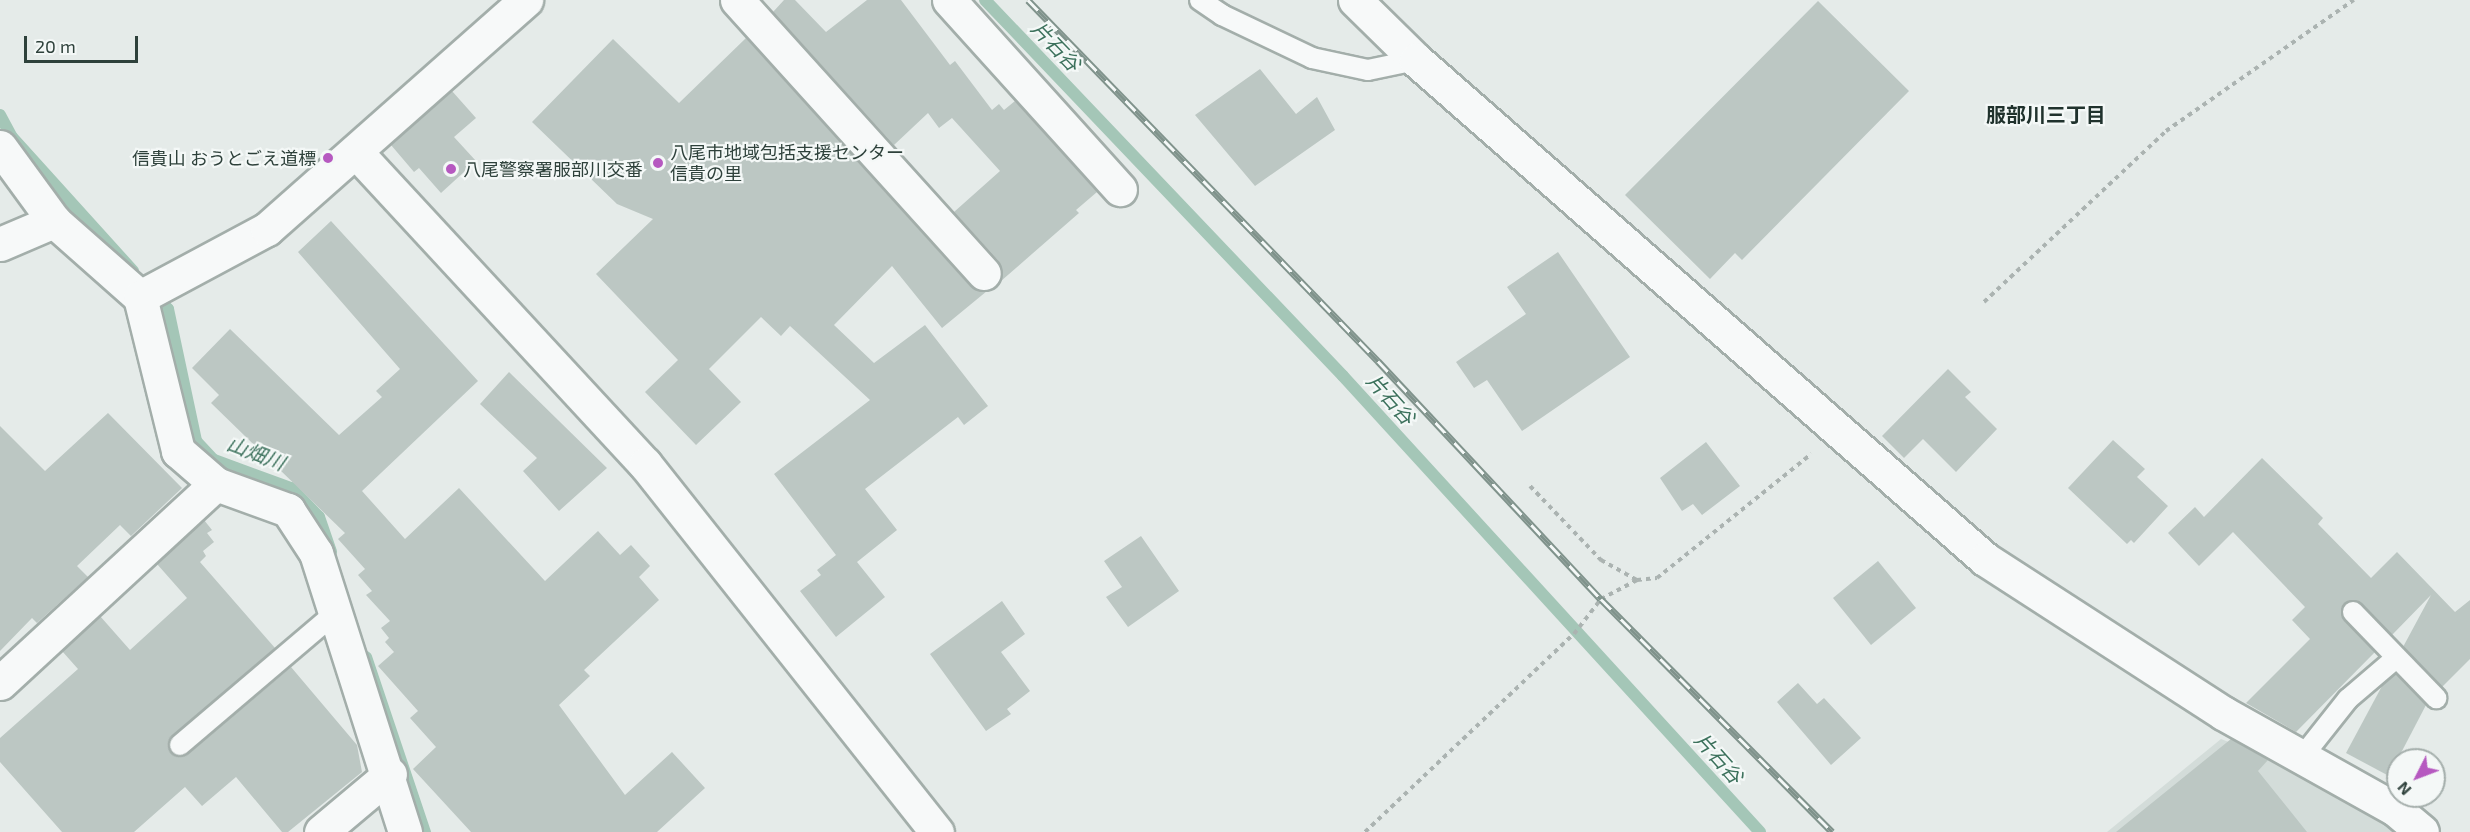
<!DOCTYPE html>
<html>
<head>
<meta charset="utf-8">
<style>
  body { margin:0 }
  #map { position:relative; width:2470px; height:832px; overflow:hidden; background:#e5ebe9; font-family:"Exo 2","Noto Sans JP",sans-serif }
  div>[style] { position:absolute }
  .built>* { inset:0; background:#d3dcd9 }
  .stream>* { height:12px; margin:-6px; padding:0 6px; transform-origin:6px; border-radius:6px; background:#a4c6b7 }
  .building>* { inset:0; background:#bcc7c3 }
  .path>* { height:4px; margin-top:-2px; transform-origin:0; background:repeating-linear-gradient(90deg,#abb3b1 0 4.5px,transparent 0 9px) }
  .roads { filter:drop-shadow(2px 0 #a3aeaa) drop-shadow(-2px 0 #a3aeaa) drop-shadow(0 2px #a3aeaa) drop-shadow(0 -2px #a3aeaa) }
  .lane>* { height:20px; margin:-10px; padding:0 10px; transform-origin:10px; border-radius:10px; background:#f7f9f9 }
  .street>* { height:33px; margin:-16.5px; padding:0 16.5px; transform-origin:16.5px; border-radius:16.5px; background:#f7f9f9 }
  .rail>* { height:7px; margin-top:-3.5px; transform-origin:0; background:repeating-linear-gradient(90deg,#f4f8f7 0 14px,#80938c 0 28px); box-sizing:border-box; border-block:2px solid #80938c }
  .dots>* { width:16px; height:16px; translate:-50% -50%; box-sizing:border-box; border:3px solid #f4f8f7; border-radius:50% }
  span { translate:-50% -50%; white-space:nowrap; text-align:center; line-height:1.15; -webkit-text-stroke:4.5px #f4f8f7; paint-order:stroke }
  .poi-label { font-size:18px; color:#2e413b }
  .left { translate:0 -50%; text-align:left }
  .right { translate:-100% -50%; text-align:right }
  .water-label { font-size:20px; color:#3c715c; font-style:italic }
  .neighbourhood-label { font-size:20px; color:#20322d; font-weight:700 }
  .north { position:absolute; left:2386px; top:748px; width:60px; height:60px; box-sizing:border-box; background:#f4f8f7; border:2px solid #a5afac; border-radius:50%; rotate:228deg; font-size:16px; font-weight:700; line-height:24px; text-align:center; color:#2e413b }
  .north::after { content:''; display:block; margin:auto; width:21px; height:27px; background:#b659c0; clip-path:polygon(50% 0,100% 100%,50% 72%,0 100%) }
  .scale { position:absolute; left:24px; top:36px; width:114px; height:27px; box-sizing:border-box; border:3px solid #2e413b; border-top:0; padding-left:8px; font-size:18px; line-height:21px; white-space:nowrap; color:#2e413b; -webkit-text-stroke:4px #f4f8f7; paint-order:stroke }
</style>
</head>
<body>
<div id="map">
  <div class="built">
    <i style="clip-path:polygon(2221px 739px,2272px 759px,2403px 832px,2107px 832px)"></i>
  </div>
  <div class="stream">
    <i style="left:985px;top:0;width:519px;rotate:46.4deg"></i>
    <i style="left:1343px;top:376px;width:618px;rotate:47.56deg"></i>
    <i style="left:0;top:115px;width:24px;rotate:62deg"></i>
    <i style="left:11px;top:136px;width:182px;rotate:47.9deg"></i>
    <i style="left:153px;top:293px;width:22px;rotate:47deg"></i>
    <i style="left:168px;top:309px;width:135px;rotate:78deg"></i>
    <i style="left:196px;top:441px;width:26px;rotate:47deg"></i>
    <i style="left:214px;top:460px;width:82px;rotate:20deg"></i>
    <i style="left:291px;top:488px;width:40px;rotate:46deg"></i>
    <i style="left:319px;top:517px;width:37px;rotate:71deg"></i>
    <i style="left:366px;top:657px;width:185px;rotate:71.4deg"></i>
  </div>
  <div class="building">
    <i style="clip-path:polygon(784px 0,795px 0,826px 32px,867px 0,901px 0,950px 65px,955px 61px,992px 110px,999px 104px,1004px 110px,1015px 101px,1097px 192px,1076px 210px,1079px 213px,1001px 281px,1002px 270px,998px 260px,954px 212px,1000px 171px,952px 118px,939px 128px,928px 113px,894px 145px,773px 12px)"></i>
    <i style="clip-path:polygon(1818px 1px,1909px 91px,1742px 260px,1735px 253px,1710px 279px,1625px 195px)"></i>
    <i style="clip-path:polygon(746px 38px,970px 286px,987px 291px,942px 328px,892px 266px,834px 325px,874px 363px,925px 325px,988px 406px,964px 425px,958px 417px,865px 489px,897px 530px,857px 562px,885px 597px,836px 637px,800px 591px,821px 575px,817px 570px,836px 555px,774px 474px,870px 400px,790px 326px,781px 336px,761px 317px,709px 369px,741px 402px,696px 445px,645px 392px,678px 360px,596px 274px,653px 219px,617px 204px,532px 122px,613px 39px,679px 103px)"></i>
    <i style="clip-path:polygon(1260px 69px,1296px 114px,1317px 97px,1335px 130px,1255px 186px,1195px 115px)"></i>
    <i style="clip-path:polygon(452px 91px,476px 118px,454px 137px,476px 161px,441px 193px,419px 168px,414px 172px,391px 145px)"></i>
    <i style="clip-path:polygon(331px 221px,478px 381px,362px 491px,405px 539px,459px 488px,545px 581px,598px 531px,620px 555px,631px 545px,650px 566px,639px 577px,659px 600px,584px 670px,590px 676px,559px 705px,625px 795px,672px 752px,705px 788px,657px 832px,471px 832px,413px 769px,436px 747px,410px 718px,418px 711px,378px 666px,394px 652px,385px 642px,389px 638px,381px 628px,390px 621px,366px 595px,372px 591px,358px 575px,365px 569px,338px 539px,345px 533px,211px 403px,219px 395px,192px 368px,230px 329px,339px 435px,382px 397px,376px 391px,400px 369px,298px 252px)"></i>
    <i style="clip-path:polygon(1558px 252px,1630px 357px,1522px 431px,1487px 380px,1474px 388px,1456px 362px,1526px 314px,1507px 287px)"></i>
    <i style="clip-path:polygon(1948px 369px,1971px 392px,1965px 397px,1997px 429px,1956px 472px,1923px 439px,1904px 458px,1882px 436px)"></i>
    <i style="clip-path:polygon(509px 372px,607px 468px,559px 511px,523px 471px,537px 458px,480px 404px)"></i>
    <i style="clip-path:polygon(108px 413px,182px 488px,131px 536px,120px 525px,77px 566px,88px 577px,37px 623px,32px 618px,0 651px,0 426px,45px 471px)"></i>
    <i style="clip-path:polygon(2113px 440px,2145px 469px,2137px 477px,2168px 506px,2134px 543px,2131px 540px,2127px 544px,2068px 488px)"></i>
    <i style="clip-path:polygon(1706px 442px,1740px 486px,1702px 515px,1693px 504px,1682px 511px,1660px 478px)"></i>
    <i style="clip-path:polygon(2262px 458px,2323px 518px,2318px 524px,2371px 578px,2397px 552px,2455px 612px,2470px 600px,2470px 659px,2442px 687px,2403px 647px,2431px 595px,2392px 635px,2362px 604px,2351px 600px,2342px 608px,2342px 615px,2375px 652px,2296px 732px,2246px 703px,2310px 639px,2292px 620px,2305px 607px,2233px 532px,2199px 566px,2168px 533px,2195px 507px,2204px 517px)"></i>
    <i style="clip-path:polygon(204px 520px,212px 530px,207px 533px,214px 542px,203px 551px,206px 556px,200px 562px,275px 648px,172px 736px,169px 742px,171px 752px,177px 756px,188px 754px,291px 667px,357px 745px,362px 772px,288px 832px,282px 832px,236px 777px,202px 806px,185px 787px,134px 832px,62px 832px,0 762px,0 738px,78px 669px,62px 651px,100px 616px,130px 650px,187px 598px,157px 564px)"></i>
    <i style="clip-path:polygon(1141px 536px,1179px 591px,1128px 627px,1106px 597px,1122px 587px,1104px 561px)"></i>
    <i style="clip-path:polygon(1878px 561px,1916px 608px,1871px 645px,1833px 598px)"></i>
    <i style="clip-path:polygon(1002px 601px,1025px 634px,1001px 652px,1030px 691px,1007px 709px,1011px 714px,986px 731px,930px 654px)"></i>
    <i style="clip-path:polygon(2396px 674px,2426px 705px,2389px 776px,2346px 753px,2382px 686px)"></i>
    <i style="clip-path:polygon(1798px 683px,1817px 704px,1824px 698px,1861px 738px,1831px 765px,1777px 702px)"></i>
    <i style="clip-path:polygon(2231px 739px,2268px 760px,2258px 771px,2307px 832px,2116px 832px)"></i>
  </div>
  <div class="path">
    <i style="left:1984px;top:302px;width:250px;rotate:-43.2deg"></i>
    <i style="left:2166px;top:131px;width:229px;rotate:-34.9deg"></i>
    <i style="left:1530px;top:486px;width:103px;rotate:46.2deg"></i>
    <i style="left:1601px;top:560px;width:41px;rotate:29.1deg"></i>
    <i style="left:1637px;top:580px;width:20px;rotate:-6deg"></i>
    <i style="left:1657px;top:578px;width:198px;rotate:-38.8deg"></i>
    <i style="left:1365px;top:832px;width:288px;rotate:-43.5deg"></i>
    <i style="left:1574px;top:634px;width:44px;rotate:-52.4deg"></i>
    <i style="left:1601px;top:599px;width:41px;rotate:-27.8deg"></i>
  </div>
  <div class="roads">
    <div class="lane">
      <i style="left:1200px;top:0;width:27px;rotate:34deg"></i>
      <i style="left:1222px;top:15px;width:100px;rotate:25.5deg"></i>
      <i style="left:1312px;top:58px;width:57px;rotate:12.1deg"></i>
      <i style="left:1368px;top:70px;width:49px;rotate:-11.8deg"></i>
      <i style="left:2353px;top:612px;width:120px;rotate:46deg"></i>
      <i style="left:180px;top:745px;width:204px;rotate:-40.4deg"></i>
      <i style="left:2302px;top:757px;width:74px;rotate:-51.6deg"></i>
      <i style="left:2348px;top:699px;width:63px;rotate:-40.5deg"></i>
    </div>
    <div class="street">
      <i style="left:737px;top:0;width:368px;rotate:47.9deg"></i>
      <i style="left:949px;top:0;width:255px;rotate:47.9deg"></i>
      <i style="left:1355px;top:0;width:86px;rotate:44.5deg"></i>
      <i style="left:1416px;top:60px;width:757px;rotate:41.25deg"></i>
      <i style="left:1985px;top:559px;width:283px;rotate:32.9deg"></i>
      <i style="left:2223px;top:713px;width:197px;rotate:29.2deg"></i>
      <i style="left:2395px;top:809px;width:35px;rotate:40deg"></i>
      <i style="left:0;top:147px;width:92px;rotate:53.9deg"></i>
      <i style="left:54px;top:221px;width:115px;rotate:41.5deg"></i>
      <i style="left:140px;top:297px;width:159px;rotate:76.1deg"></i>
      <i style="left:178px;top:451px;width:50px;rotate:41deg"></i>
      <i style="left:216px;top:484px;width:77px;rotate:19.9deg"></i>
      <i style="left:288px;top:510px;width:51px;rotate:56.9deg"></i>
      <i style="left:316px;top:553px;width:293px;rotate:72.3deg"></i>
      <i style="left:356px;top:152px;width:425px;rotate:47.2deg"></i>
      <i style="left:645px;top:464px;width:470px;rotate:51.6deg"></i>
      <i style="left:0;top:244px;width:59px;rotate:-23.1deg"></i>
      <i style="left:140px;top:297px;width:144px;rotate:-28.2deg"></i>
      <i style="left:267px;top:229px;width:346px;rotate:-41.5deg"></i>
      <i style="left:0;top:683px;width:294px;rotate:-42.7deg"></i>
      <i style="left:321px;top:832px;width:90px;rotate:-40deg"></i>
    </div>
  </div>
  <div class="rail">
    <i style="left:1028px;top:0;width:503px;rotate:45.89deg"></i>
    <i style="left:1378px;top:361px;width:326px;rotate:46.9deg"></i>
    <i style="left:1601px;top:599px;width:328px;rotate:45.2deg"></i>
  </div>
  <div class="dots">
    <i style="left:328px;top:158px;background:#b659c0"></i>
    <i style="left:658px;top:163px;background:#b659c0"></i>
    <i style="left:451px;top:169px;background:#b659c0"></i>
  </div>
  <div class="poi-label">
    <span class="left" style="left:670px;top:163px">八尾市地域包括支援センター<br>信貴の里</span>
    <span class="right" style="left:316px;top:158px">信貴山 おうとごえ道標</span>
    <span class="left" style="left:463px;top:169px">八尾警察署服部川交番</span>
  </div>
  <div class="water-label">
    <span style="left:1056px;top:46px;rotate:46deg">片石谷</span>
    <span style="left:1391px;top:399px;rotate:48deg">片石谷</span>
    <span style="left:256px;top:453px;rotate:21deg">山畑川</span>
    <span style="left:1719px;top:758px;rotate:48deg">片石谷</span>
  </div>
  <div class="neighbourhood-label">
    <span style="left:2046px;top:114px">服部川三丁目</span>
  </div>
  <div class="north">N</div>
  <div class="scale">20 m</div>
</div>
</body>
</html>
